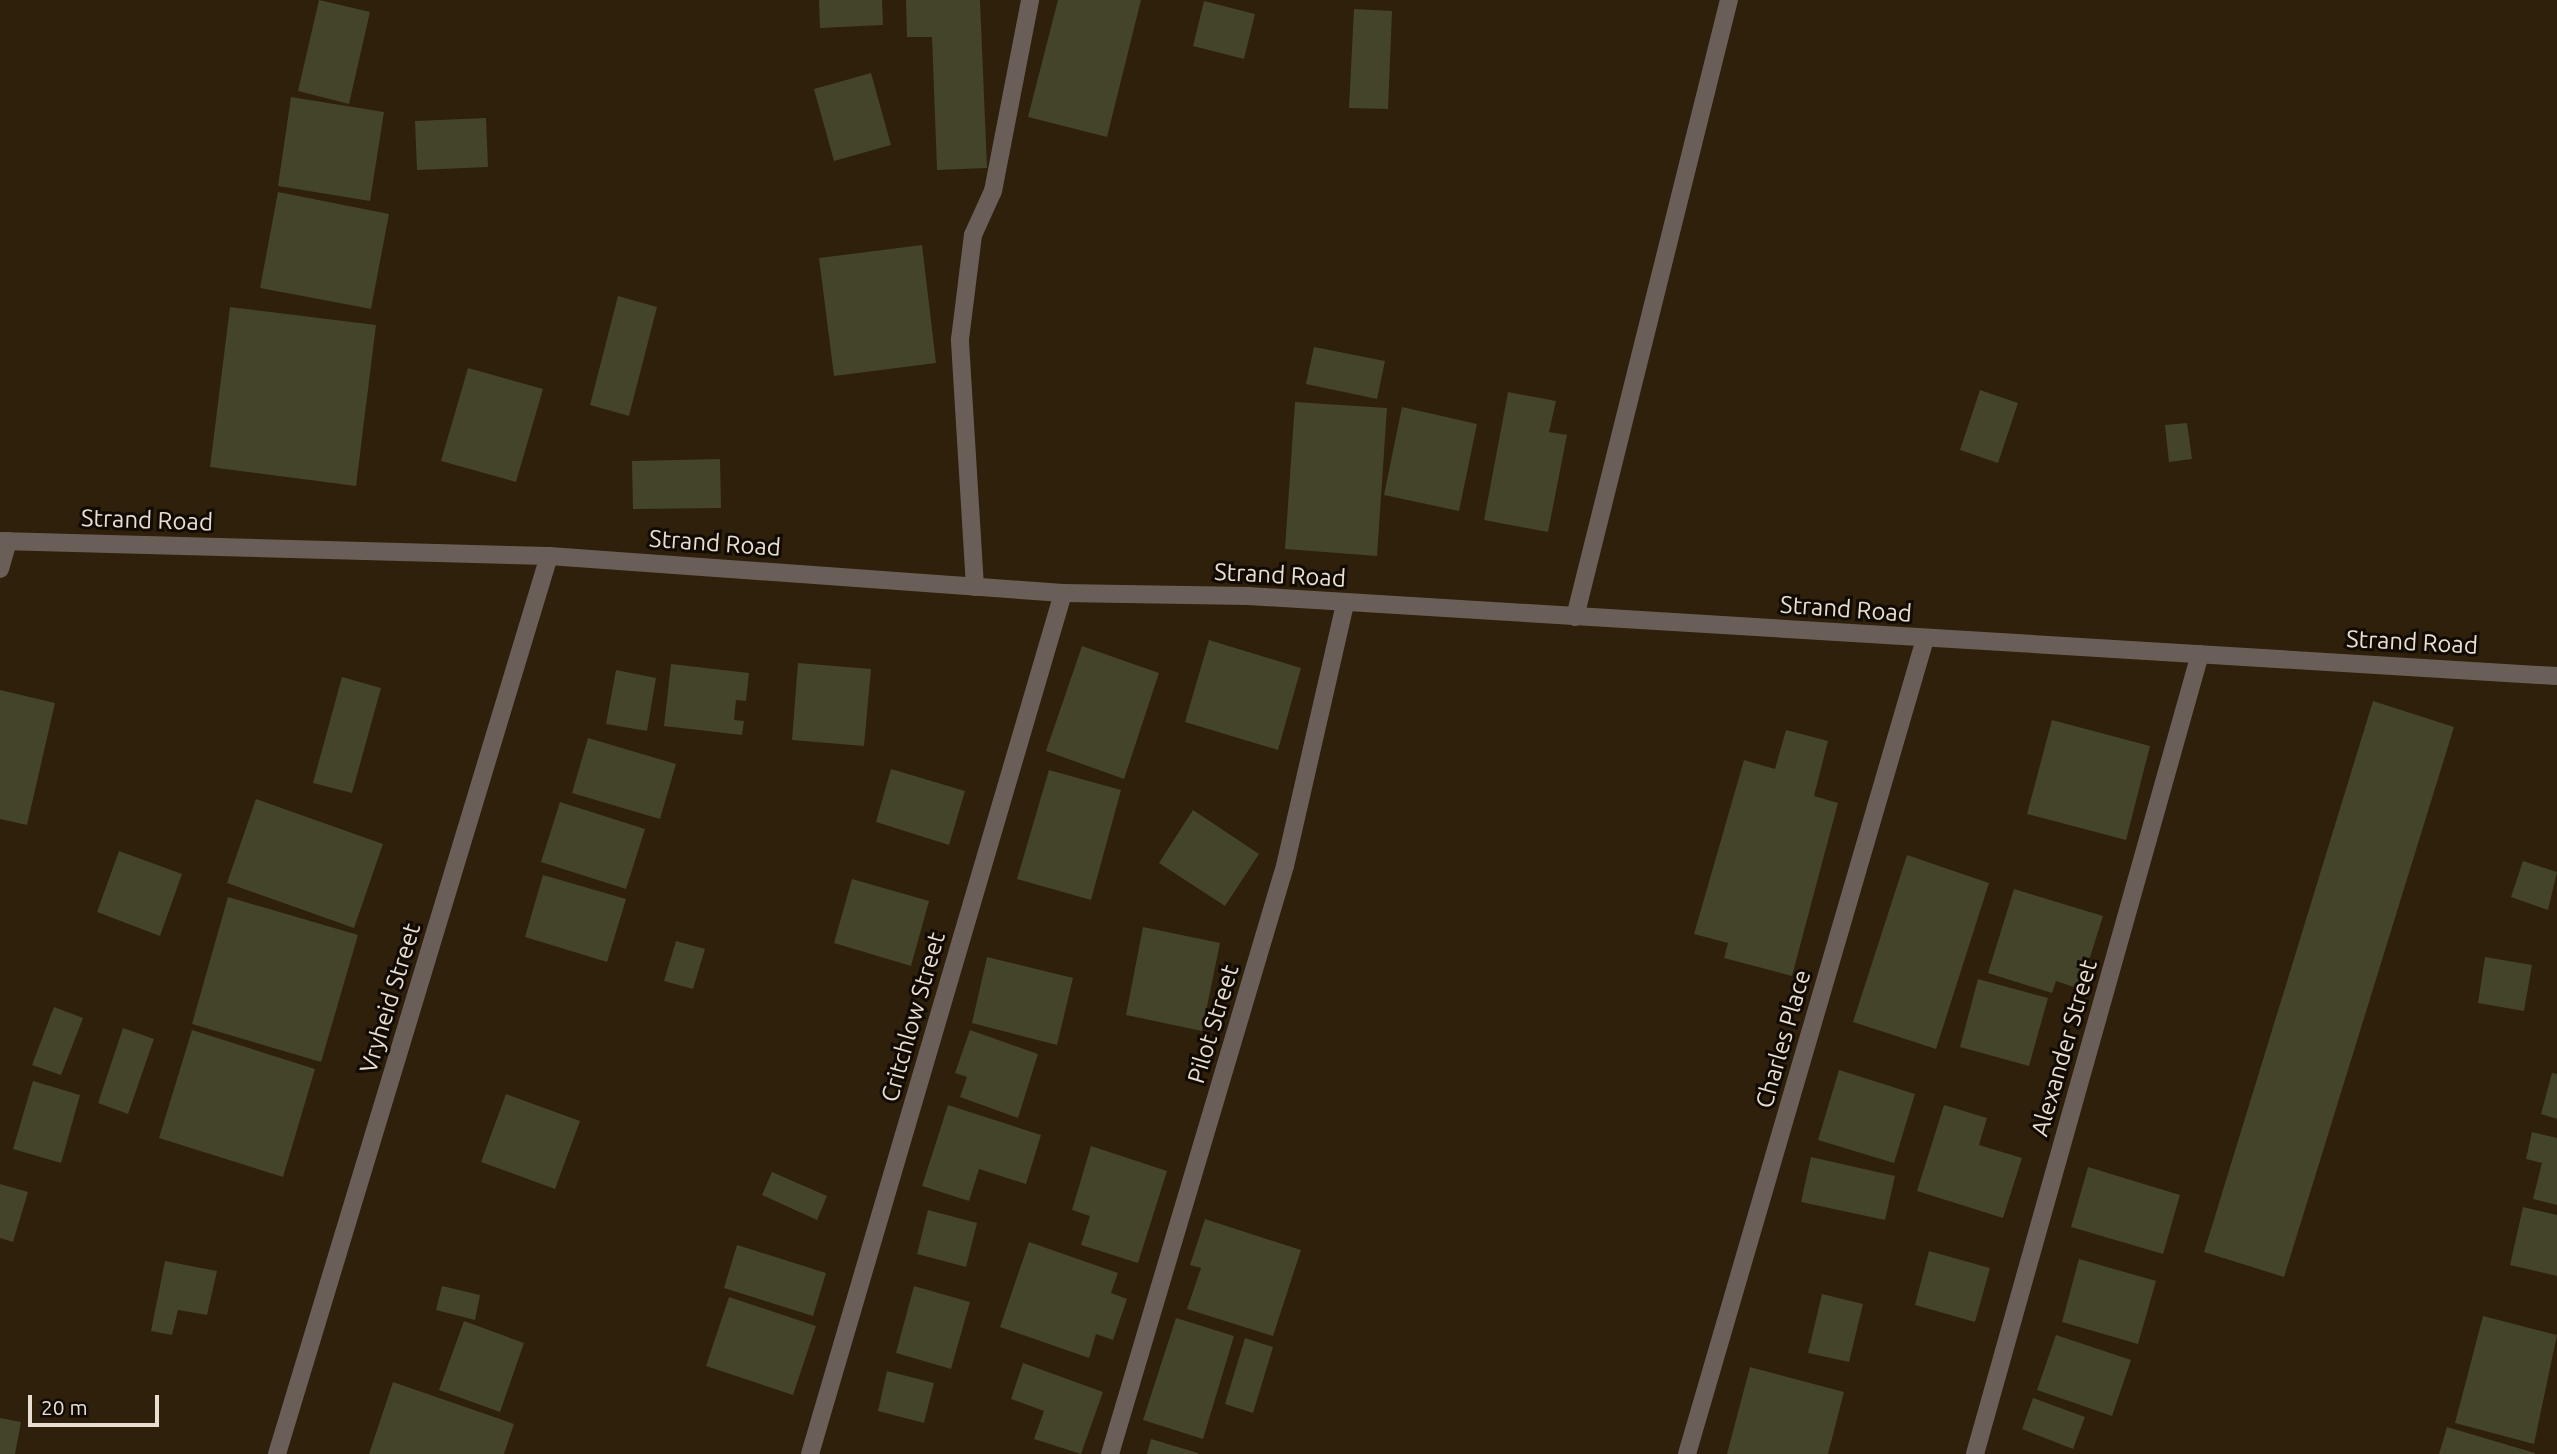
<!DOCTYPE html>
<html>
<head>
<meta charset="utf-8">
<style>
  body { margin:0 }
  #map { position:relative; width:2557px; height:1454px; overflow:hidden; background:#2e200a; font-family:Ubuntu,sans-serif }
  div>[style] { position:absolute }
  .building>* { inset:0; background:#43442a }
  .minor>* { height:18px; margin:-9px; padding:0 9px; transform-origin:9px; border-radius:9px; background:#6a5e58 }
  span { translate:-50% -50%; white-space:nowrap; text-align:center; line-height:1.15; -webkit-text-stroke:6px #110b04; paint-order:stroke }
  .street-label { font-size:24px; color:#e8dfd2 }
  .scale { position:absolute; left:28px; top:1395px; width:131px; height:32px; box-sizing:border-box; border:4px solid #e8dfd2; border-top:0; padding-left:9px; font-size:21px; line-height:24px; white-space:nowrap; color:#e8dfd2; -webkit-text-stroke:5px #110b04; paint-order:stroke }
</style>
</head>
<body>
<div id="map">
  <div class="building">
    <i style="clip-path:polygon(319px 0,370px 12px,349px 104px,298px 91px)"></i>
    <i style="clip-path:polygon(819px 0,882px 0,883px 25px,820px 28px)"></i>
    <i style="clip-path:polygon(906px 0,980px 0,987px 168px,937px 170px,932px 37px,907px 37px)"></i>
    <i style="clip-path:polygon(1058px 0,1141px 0,1107px 137px,1028px 117px)"></i>
    <i style="clip-path:polygon(1204px 1px,1255px 14px,1244px 59px,1193px 46px)"></i>
    <i style="clip-path:polygon(1354px 9px,1392px 11px,1388px 109px,1349px 108px)"></i>
    <i style="clip-path:polygon(871px 73px,891px 145px,834px 161px,814px 89px)"></i>
    <i style="clip-path:polygon(291px 97px,384px 112px,370px 201px,278px 186px)"></i>
    <i style="clip-path:polygon(486px 118px,488px 167px,417px 170px,415px 121px)"></i>
    <i style="clip-path:polygon(278px 192px,389px 214px,371px 309px,260px 288px)"></i>
    <i style="clip-path:polygon(922px 245px,936px 363px,834px 376px,819px 258px)"></i>
    <i style="clip-path:polygon(618px 296px,657px 307px,629px 416px,590px 405px)"></i>
    <i style="clip-path:polygon(230px 307px,376px 325px,356px 486px,210px 467px)"></i>
    <i style="clip-path:polygon(1314px 347px,1385px 361px,1377px 399px,1306px 384px)"></i>
    <i style="clip-path:polygon(468px 368px,543px 389px,516px 482px,441px 461px)"></i>
    <i style="clip-path:polygon(1980px 390px,2018px 403px,1998px 463px,1960px 450px)"></i>
    <i style="clip-path:polygon(1508px 392px,1556px 401px,1549px 432px,1567px 435px,1548px 532px,1484px 520px)"></i>
    <i style="clip-path:polygon(1295px 402px,1387px 408px,1377px 556px,1285px 549px)"></i>
    <i style="clip-path:polygon(1402px 407px,1477px 424px,1459px 511px,1384px 495px)"></i>
    <i style="clip-path:polygon(2187px 423px,2192px 459px,2169px 462px,2165px 425px)"></i>
    <i style="clip-path:polygon(720px 459px,721px 508px,633px 509px,632px 461px)"></i>
    <i style="clip-path:polygon(1209px 640px,1301px 668px,1278px 750px,1185px 722px)"></i>
    <i style="clip-path:polygon(1082px 646px,1159px 673px,1124px 779px,1046px 751px)"></i>
    <i style="clip-path:polygon(798px 663px,871px 669px,864px 746px,792px 740px)"></i>
    <i style="clip-path:polygon(671px 664px,749px 673px,746px 701px,736px 700px,734px 720px,744px 721px,742px 735px,664px 726px)"></i>
    <i style="clip-path:polygon(616px 670px,656px 678px,647px 731px,606px 724px)"></i>
    <i style="clip-path:polygon(342px 677px,381px 688px,352px 793px,313px 783px)"></i>
    <i style="clip-path:polygon(0 690px,55px 703px,27px 825px,0 819px)"></i>
    <i style="clip-path:polygon(2373px 701px,2454px 727px,2284px 1277px,2204px 1252px)"></i>
    <i style="clip-path:polygon(2052px 720px,2150px 746px,2126px 840px,2027px 814px)"></i>
    <i style="clip-path:polygon(1786px 730px,1828px 741px,1814px 796px,1838px 803px,1792px 976px,1724px 958px,1728px 943px,1694px 934px,1744px 760px,1775px 769px)"></i>
    <i style="clip-path:polygon(588px 738px,676px 764px,660px 819px,572px 793px)"></i>
    <i style="clip-path:polygon(891px 769px,965px 791px,949px 845px,876px 822px)"></i>
    <i style="clip-path:polygon(1049px 770px,1121px 790px,1091px 900px,1017px 879px)"></i>
    <i style="clip-path:polygon(256px 799px,383px 844px,354px 928px,227px 883px)"></i>
    <i style="clip-path:polygon(560px 802px,645px 829px,626px 889px,541px 862px)"></i>
    <i style="clip-path:polygon(1193px 810px,1259px 854px,1225px 906px,1159px 863px)"></i>
    <i style="clip-path:polygon(119px 851px,182px 874px,160px 936px,97px 912px)"></i>
    <i style="clip-path:polygon(1907px 855px,1989px 883px,1936px 1049px,1853px 1022px)"></i>
    <i style="clip-path:polygon(2523px 861px,2557px 872px,2548px 910px,2511px 897px)"></i>
    <i style="clip-path:polygon(543px 875px,626px 899px,607px 962px,525px 937px)"></i>
    <i style="clip-path:polygon(852px 879px,929px 901px,911px 966px,834px 943px)"></i>
    <i style="clip-path:polygon(2014px 889px,2103px 916px,2080px 989px,2056px 981px,2052px 993px,1988px 973px)"></i>
    <i style="clip-path:polygon(228px 897px,358px 935px,321px 1062px,192px 1024px)"></i>
    <i style="clip-path:polygon(1143px 927px,1220px 943px,1202px 1031px,1126px 1015px)"></i>
    <i style="clip-path:polygon(676px 941px,705px 949px,693px 989px,664px 981px)"></i>
    <i style="clip-path:polygon(987px 957px,1073px 978px,1057px 1045px,972px 1023px)"></i>
    <i style="clip-path:polygon(2485px 957px,2532px 965px,2524px 1011px,2478px 1003px)"></i>
    <i style="clip-path:polygon(1978px 979px,2048px 998px,2029px 1066px,1960px 1047px)"></i>
    <i style="clip-path:polygon(54px 1007px,83px 1018px,61px 1075px,32px 1065px)"></i>
    <i style="clip-path:polygon(123px 1028px,154px 1039px,128px 1114px,98px 1103px)"></i>
    <i style="clip-path:polygon(192px 1030px,315px 1069px,283px 1177px,159px 1138px)"></i>
    <i style="clip-path:polygon(970px 1030px,1038px 1054px,1018px 1118px,960px 1097px,967px 1077px,955px 1073px)"></i>
    <i style="clip-path:polygon(1839px 1070px,1915px 1094px,1894px 1163px,1818px 1140px)"></i>
    <i style="clip-path:polygon(2552px 1073px,2557px 1074px,2557px 1119px,2541px 1114px)"></i>
    <i style="clip-path:polygon(33px 1081px,80px 1095px,61px 1163px,13px 1149px)"></i>
    <i style="clip-path:polygon(506px 1094px,580px 1121px,555px 1189px,481px 1162px)"></i>
    <i style="clip-path:polygon(948px 1105px,1041px 1135px,1026px 1184px,979px 1169px,969px 1201px,922px 1186px)"></i>
    <i style="clip-path:polygon(1944px 1105px,1987px 1118px,1979px 1145px,2022px 1158px,2003px 1218px,1917px 1191px)"></i>
    <i style="clip-path:polygon(2532px 1132px,2557px 1138px,2557px 1205px,2533px 1199px,2542px 1163px,2526px 1159px)"></i>
    <i style="clip-path:polygon(1091px 1146px,1167px 1171px,1138px 1263px,1081px 1245px,1090px 1216px,1072px 1210px)"></i>
    <i style="clip-path:polygon(1811px 1157px,1895px 1176px,1885px 1220px,1801px 1202px)"></i>
    <i style="clip-path:polygon(2088px 1167px,2180px 1195px,2163px 1254px,2071px 1227px)"></i>
    <i style="clip-path:polygon(772px 1172px,827px 1196px,817px 1220px,762px 1195px)"></i>
    <i style="clip-path:polygon(0 1184px,28px 1192px,13px 1242px,0 1238px)"></i>
    <i style="clip-path:polygon(2523px 1207px,2557px 1215px,2557px 1276px,2510px 1265px)"></i>
    <i style="clip-path:polygon(928px 1210px,977px 1223px,966px 1267px,917px 1254px)"></i>
    <i style="clip-path:polygon(1205px 1219px,1301px 1250px,1273px 1336px,1187px 1309px,1201px 1268px,1190px 1265px)"></i>
    <i style="clip-path:polygon(1029px 1242px,1118px 1273px,1111px 1293px,1127px 1299px,1113px 1340px,1096px 1334px,1089px 1358px,1000px 1327px)"></i>
    <i style="clip-path:polygon(737px 1245px,826px 1273px,813px 1316px,724px 1288px)"></i>
    <i style="clip-path:polygon(1929px 1251px,1990px 1268px,1975px 1322px,1915px 1305px)"></i>
    <i style="clip-path:polygon(2079px 1259px,2156px 1281px,2138px 1344px,2062px 1322px)"></i>
    <i style="clip-path:polygon(165px 1261px,217px 1271px,207px 1315px,178px 1310px,172px 1335px,151px 1331px)"></i>
    <i style="clip-path:polygon(442px 1286px,480px 1295px,475px 1320px,436px 1310px)"></i>
    <i style="clip-path:polygon(914px 1286px,970px 1302px,951px 1369px,896px 1353px)"></i>
    <i style="clip-path:polygon(1822px 1294px,1863px 1304px,1849px 1362px,1808px 1353px)"></i>
    <i style="clip-path:polygon(729px 1297px,816px 1326px,793px 1395px,706px 1366px)"></i>
    <i style="clip-path:polygon(2483px 1316px,2557px 1335px,2534px 1444px,2455px 1423px)"></i>
    <i style="clip-path:polygon(1176px 1318px,1234px 1336px,1203px 1439px,1143px 1420px)"></i>
    <i style="clip-path:polygon(464px 1321px,524px 1343px,500px 1412px,439px 1390px)"></i>
    <i style="clip-path:polygon(2056px 1335px,2131px 1360px,2112px 1416px,2037px 1390px)"></i>
    <i style="clip-path:polygon(1245px 1338px,1273px 1347px,1253px 1413px,1225px 1404px)"></i>
    <i style="clip-path:polygon(1023px 1363px,1103px 1392px,1081px 1454px,1034px 1439px,1044px 1411px,1011px 1399px)"></i>
    <i style="clip-path:polygon(1750px 1367px,1844px 1392px,1828px 1454px,1727px 1454px)"></i>
    <i style="clip-path:polygon(887px 1371px,934px 1383px,924px 1423px,878px 1411px)"></i>
    <i style="clip-path:polygon(393px 1382px,514px 1424px,504px 1454px,369px 1454px)"></i>
    <i style="clip-path:polygon(2033px 1398px,2085px 1417px,2073px 1449px,2022px 1429px)"></i>
    <i style="clip-path:polygon(0 1418px,21px 1422px,15px 1454px,0 1454px)"></i>
    <i style="clip-path:polygon(2447px 1427px,2535px 1453px,2535px 1454px,2439px 1454px)"></i>
    <i style="clip-path:polygon(1151px 1439px,1198px 1453px,1198px 1454px,1147px 1454px)"></i>
  </div>
  <div class="minor">
    <i style="left:0;top:541px;width:549px;rotate:1.57deg"></i>
    <i style="left:549px;top:556px;width:515px;rotate:4.12deg"></i>
    <i style="left:1063px;top:593px;width:185px;rotate:0.9deg"></i>
    <i style="left:1248px;top:596px;width:1311px;rotate:3.5deg"></i>
    <i style="left:0;top:569px;width:29px;rotate:-74deg"></i>
    <i style="left:975px;top:587px;width:248px;rotate:-93.5deg"></i>
    <i style="left:960px;top:339px;width:105px;rotate:-82.9deg"></i>
    <i style="left:973px;top:235px;width:48px;rotate:-65.6deg"></i>
    <i style="left:993px;top:191px;width:195px;rotate:-79deg"></i>
    <i style="left:1575px;top:617px;width:636px;rotate:-75.99deg"></i>
    <i style="left:277px;top:1454px;width:938px;rotate:-73.15deg"></i>
    <i style="left:810px;top:1454px;width:897px;rotate:-73.62deg"></i>
    <i style="left:1110px;top:1454px;width:613px;rotate:-73.43deg"></i>
    <i style="left:1285px;top:866px;width:270px;rotate:-77.1deg"></i>
    <i style="left:1687px;top:1454px;width:849px;rotate:-73.72deg"></i>
    <i style="left:1975px;top:1454px;width:831px;rotate:-74.29deg"></i>
  </div>
  <div class="street-label">
    <span style="left:147px;top:520px;rotate:2deg">Strand Road</span>
    <span style="left:715px;top:543px;rotate:4deg">Strand Road</span>
    <span style="left:1280px;top:575px;rotate:3deg">Strand Road</span>
    <span style="left:1846px;top:609px;rotate:4deg">Strand Road</span>
    <span style="left:2412px;top:642px;rotate:3deg">Strand Road</span>
    <span style="left:390px;top:998px;rotate:-73deg">Vryheid Street</span>
    <span style="left:913px;top:1017px;rotate:-74deg">Critchlow Street</span>
    <span style="left:1213px;top:1024px;rotate:-73deg">Pilot Street</span>
    <span style="left:1783px;top:1039px;rotate:-74deg">Charles Place</span>
    <span style="left:2064px;top:1048px;rotate:-74deg">Alexander Street</span>
  </div>
  <div class="scale">20 m</div>
</div>
</body>
</html>
